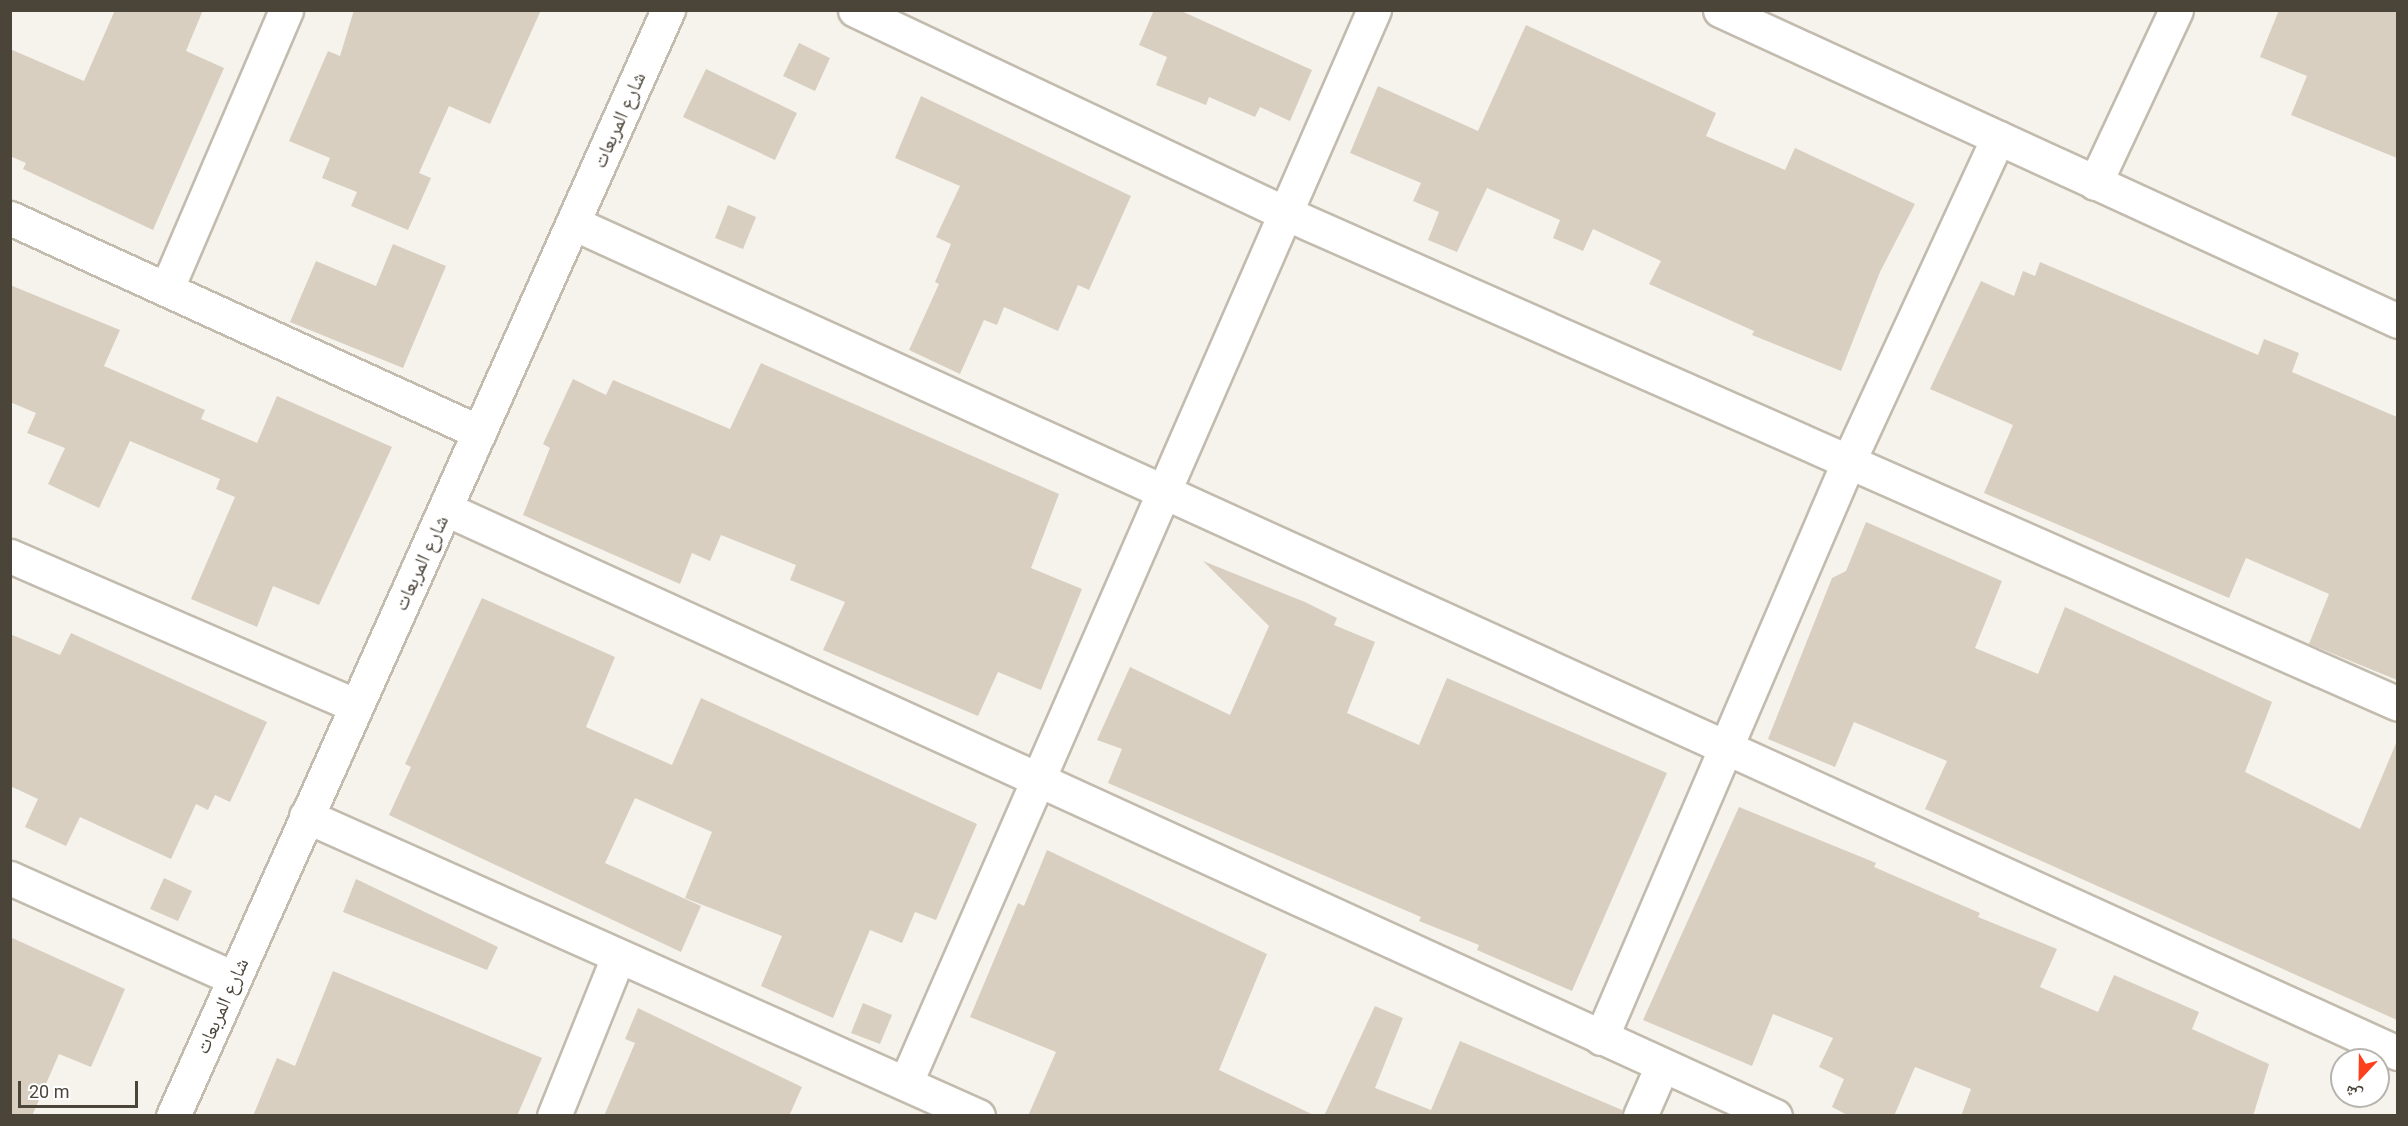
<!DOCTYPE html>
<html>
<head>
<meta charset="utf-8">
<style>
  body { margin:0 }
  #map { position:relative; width:2408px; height:1126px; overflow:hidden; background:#f6f3ec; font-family:Roboto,"Noto Naskh Arabic",sans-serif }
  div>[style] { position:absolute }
  .building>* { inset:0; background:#d8cfc1 }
  .roads { filter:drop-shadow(2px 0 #c2bbae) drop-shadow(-2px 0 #c2bbae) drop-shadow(0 2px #c2bbae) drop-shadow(0 -2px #c2bbae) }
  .minor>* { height:33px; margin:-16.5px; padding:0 16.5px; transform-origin:16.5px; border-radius:16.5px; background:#fff }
  .tertiary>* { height:33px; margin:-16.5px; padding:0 16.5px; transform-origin:16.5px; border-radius:16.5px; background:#fff }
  span { translate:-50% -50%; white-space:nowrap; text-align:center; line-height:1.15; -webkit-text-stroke:4.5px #fff; paint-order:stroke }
  .street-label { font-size:20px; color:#4b4439 }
  .frame { position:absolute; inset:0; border:12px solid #4b4439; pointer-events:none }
  .north { position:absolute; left:2330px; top:1048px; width:60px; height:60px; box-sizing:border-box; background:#fff; border:2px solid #b7b4b0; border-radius:50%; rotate:202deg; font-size:16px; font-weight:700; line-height:24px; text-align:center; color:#4b4439 }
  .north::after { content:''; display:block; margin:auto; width:21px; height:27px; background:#fc3f1d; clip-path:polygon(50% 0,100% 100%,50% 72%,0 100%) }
  .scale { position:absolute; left:18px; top:1081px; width:120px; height:27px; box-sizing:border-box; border:3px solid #4b4439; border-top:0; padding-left:8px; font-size:18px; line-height:21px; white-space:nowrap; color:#4b4439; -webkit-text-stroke:4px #fff; paint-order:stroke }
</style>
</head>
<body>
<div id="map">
  <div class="building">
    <i style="clip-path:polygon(115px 10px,203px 10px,186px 51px,224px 68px,153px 230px,23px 169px,26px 163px,10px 156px,10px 49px,84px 81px)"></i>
    <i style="clip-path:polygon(354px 10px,541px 10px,490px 124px,449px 106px,419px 173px,431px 178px,408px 230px,351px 206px,357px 192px,322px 178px,330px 158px,289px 141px,328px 51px,340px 56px)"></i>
    <i style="clip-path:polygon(1154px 10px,1179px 10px,1312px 70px,1290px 121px,1260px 107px,1255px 117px,1209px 97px,1206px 105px,1156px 85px,1167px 57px,1139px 45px)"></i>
    <i style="clip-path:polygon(2279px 10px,2397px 10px,2397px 158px,2291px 115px,2307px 76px,2260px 57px)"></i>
    <i style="clip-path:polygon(1526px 25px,1716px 113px,1706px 136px,1785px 170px,1795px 148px,1915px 204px,1880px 272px,1841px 371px,1752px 335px,1754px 331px,1649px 284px,1661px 261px,1593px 229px,1583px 251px,1553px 238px,1560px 220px,1487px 188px,1457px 252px,1428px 240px,1439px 212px,1413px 201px,1421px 183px,1350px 153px,1378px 86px,1478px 131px)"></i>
    <i style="clip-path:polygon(799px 43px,830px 58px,815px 91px,783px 76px)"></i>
    <i style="clip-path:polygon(706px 69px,797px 113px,775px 160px,683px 117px)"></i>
    <i style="clip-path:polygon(921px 96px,1131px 196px,1089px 290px,1078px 285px,1058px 331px,1004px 307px,997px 325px,984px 320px,960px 374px,909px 350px,939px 284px,935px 282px,951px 244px,936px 237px,960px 186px,895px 158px)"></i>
    <i style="clip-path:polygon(728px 205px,756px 217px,743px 249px,715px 238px)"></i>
    <i style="clip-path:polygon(393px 244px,446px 266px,403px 368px,290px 322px,316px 261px,376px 286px)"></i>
    <i style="clip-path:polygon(2040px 262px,2258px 355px,2264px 339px,2299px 353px,2292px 372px,2397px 417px,2397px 680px,2309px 644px,2329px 594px,2246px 558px,2229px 598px,1984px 493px,2013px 425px,1930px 389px,1981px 281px,2014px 296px,2023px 271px,2035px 276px)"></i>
    <i style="clip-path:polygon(10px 285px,120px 330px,104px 366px,205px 410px,201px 419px,257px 443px,277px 396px,392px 447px,319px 605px,273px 586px,257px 627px,191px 599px,235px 497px,216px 489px,220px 479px,130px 441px,99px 508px,48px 484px,65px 448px,27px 433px,36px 413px,10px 402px)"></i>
    <i style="clip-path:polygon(761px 363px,1059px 494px,1031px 568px,1082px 589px,1041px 690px,998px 672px,978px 716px,823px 650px,845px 602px,790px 580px,796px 565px,721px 535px,710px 561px,692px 553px,680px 584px,523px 515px,550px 448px,543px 444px,573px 379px,606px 395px,613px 380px,730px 429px)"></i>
    <i style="clip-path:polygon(1866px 522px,2002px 581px,1975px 648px,2038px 674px,2065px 607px,2272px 702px,2245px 772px,2360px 829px,2397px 741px,2397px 1020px,1925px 809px,1947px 761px,1854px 722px,1835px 767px,1768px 739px,1832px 578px,1846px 571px)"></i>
    <i style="clip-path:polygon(1203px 561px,1305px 602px,1337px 618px,1334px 625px,1375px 642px,1347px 713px,1419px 745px,1447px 678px,1667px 773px,1572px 991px,1477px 950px,1479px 945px,1419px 921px,1421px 917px,1108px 783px,1122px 749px,1097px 740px,1130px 667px,1230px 715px,1269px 626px)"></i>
    <i style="clip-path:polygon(482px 598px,615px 657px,586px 727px,672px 765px,701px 698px,977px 824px,936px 920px,915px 912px,902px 943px,870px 930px,833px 1018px,761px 986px,782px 936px,685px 898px,712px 832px,635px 798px,605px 863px,701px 906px,681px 952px,389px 815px,411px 767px,405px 764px)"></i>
    <i style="clip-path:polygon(71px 633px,267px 722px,230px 802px,215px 795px,208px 810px,196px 804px,171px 859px,80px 817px,66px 846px,25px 827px,38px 799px,10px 786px,10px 634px,60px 655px)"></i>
    <i style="clip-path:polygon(1739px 807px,1876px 863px,1874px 867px,1980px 913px,1978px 917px,2057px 949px,2040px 987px,2098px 1012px,2114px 975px,2199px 1012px,2192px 1029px,2269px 1064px,2253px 1116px,1961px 1116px,1971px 1089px,1915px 1067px,1894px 1116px,1849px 1116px,1832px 1107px,1844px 1079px,1819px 1067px,1833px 1038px,1773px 1014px,1752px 1066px,1643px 1020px)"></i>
    <i style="clip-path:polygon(1047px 850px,1267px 954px,1219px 1070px,1316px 1116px,1028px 1116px,1056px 1052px,970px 1017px,1018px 903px,1024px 906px)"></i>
    <i style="clip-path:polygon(164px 878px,192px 891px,178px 921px,150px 909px)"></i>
    <i style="clip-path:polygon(356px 879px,498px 947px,487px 970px,343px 912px)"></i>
    <i style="clip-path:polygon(10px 937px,125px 989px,91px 1067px,59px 1054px,32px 1116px,10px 1116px)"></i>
    <i style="clip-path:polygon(333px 971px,542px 1058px,517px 1116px,253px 1116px,277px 1058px,295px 1066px)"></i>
    <i style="clip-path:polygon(863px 1003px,892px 1015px,880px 1044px,851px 1033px)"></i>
    <i style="clip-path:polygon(1375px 1006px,1403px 1018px,1375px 1088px,1431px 1110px,1460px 1041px,1622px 1110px,1622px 1116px,1324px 1116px)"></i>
    <i style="clip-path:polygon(638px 1008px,802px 1087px,789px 1116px,604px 1116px,635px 1043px,625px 1039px)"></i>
  </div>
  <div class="roads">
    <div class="minor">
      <i style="left:855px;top:10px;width:476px;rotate:25.3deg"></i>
      <i style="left:1285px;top:213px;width:1216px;rotate:23.8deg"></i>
      <i style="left:1720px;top:10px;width:746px;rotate:24.64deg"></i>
      <i style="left:2095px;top:183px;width:191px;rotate:-64.9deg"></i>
      <i style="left:10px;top:218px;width:516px;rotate:24.53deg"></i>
      <i style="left:573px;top:223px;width:2005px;rotate:24.46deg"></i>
      <i style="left:167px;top:288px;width:302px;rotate:-66.8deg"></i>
      <i style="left:446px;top:509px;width:1461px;rotate:24.55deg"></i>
      <i style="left:10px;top:556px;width:376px;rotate:23.4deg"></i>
      <i style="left:306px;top:816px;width:736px;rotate:24.06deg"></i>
      <i style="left:10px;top:878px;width:245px;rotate:24.1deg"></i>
      <i style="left:1601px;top:1038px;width:631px;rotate:-66.77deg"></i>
      <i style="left:1850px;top:458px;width:353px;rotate:-65.2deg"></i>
      <i style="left:906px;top:1082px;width:1170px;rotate:-66.42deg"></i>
      <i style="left:554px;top:1116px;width:171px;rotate:-68.1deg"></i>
      <i style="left:1640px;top:1116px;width:55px;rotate:-66.3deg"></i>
    </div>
    <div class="tertiary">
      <i style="left:173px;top:1116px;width:1212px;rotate:-65.89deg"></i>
    </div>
  </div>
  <div class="street-label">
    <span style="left:619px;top:120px;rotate:-66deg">شارع المربعات</span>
    <span style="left:421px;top:563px;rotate:-65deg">شارع المربعات</span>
    <span style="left:222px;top:1006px;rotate:-66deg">شارع المربعات</span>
  </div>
  <div class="frame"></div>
  <div class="north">ش</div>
  <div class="scale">20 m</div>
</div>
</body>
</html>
